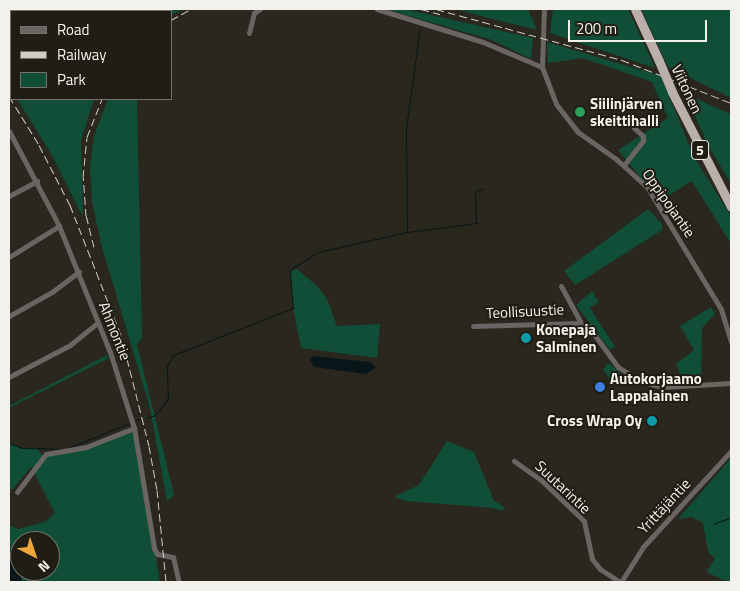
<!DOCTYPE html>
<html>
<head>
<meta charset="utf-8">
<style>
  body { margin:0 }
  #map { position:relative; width:740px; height:591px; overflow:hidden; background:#29271e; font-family:"Titillium Web",sans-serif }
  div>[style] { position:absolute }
  .green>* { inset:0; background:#104e37 }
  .water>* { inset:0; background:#08161a }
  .stream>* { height:1px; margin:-0.5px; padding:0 0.5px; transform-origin:0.5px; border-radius:0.5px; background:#08161a }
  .minor>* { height:5px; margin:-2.5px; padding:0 2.5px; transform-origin:2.5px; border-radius:2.5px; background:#6a6562 }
  .trunk>* { height:9px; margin:-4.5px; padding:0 4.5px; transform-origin:4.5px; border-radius:4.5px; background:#baafaa }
  .rail>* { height:1px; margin-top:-0.5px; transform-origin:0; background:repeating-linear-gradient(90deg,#cfcdc6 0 8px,transparent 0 12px) }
  .trunk-bridge>* { height:9px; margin:-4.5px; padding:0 4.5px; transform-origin:4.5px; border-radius:4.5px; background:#baafaa }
  .dots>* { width:14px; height:14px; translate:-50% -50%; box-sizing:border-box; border:2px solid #1f1d14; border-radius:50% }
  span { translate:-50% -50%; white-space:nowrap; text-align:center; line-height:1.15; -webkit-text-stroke:4px #1f1d14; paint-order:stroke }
  .shield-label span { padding:1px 4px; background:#1f1d14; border:1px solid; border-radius:4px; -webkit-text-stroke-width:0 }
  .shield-label { font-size:14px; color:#f3f1eb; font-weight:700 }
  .street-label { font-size:15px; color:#f3f1eb }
  .poi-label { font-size:15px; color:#f3f1eb; font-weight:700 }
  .left { translate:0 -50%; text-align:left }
  .right { translate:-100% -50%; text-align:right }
  .frame { position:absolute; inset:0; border:10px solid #f3f1eb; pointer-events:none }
  .legend { position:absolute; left:10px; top:10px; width:162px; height:90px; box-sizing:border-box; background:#1f1d14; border:1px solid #74726a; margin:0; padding:6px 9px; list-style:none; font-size:15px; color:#f3f1eb }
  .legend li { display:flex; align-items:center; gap:10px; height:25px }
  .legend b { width:25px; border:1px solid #74726a }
  .north { position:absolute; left:10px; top:531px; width:50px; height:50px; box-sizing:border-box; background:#1f1d14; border:1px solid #74726a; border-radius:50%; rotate:139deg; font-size:14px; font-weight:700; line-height:20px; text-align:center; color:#f3f1eb }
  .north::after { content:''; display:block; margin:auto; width:18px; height:22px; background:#eea73d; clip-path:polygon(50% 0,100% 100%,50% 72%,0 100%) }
  .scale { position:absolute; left:568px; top:20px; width:139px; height:22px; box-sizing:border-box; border:2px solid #f3f1eb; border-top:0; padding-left:6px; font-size:15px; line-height:18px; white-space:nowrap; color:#f3f1eb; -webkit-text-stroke:4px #1f1d14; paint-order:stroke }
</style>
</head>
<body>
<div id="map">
  <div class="green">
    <i style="clip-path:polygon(9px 9px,139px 10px,183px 9px,171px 15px,171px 11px,11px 11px,11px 90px)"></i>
    <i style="clip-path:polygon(385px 9px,404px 9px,533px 38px,531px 59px,492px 40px)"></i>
    <i style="clip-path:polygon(454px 9px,528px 9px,537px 30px,485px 17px)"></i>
    <i style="clip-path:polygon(553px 9px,628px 9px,655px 68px,550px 33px)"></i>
    <i style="clip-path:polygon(641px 9px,731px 9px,731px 98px,668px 67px)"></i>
    <i style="clip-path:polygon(547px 42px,661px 76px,694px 157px,731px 216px,731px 244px,692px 181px,660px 201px,618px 150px,668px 118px,652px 82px,583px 58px,548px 63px)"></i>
    <i style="clip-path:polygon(685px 94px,731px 114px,731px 184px,708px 145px)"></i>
    <i style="clip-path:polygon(17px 99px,94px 99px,81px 140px,83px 217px,53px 157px)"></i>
    <i style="clip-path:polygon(108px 99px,137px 99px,142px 338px,137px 344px,174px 495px,167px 501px,150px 408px,101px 244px,92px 201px,90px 169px,94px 136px)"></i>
    <i style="clip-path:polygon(648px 209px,662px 224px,662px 230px,575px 285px,564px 271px)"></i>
    <i style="clip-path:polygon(297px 269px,318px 287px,327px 299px,337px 326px,380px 324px,377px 358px,301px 348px,293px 308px,290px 271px)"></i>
    <i style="clip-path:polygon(592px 291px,599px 302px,590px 308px,615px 347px,610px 350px,576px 305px)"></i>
    <i style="clip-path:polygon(711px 307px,715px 314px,702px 328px,701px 382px,684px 382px,676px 364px,694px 350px,680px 326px)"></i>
    <i style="clip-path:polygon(107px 355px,109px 358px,9px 408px,9px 406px)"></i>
    <i style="clip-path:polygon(608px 363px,610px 364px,630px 381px,616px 387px,603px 370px)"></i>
    <i style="clip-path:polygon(evenodd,134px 428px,160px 582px,9px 582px,9px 525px,18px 529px,45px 522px,55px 513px,31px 467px,13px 489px,9px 490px,9px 443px,22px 448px,37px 448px,42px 455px,69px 452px,134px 428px,20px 541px,50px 541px,50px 571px,20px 571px,20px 541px)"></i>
    <i style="clip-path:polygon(447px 441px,474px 452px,494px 501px,505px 507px,502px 511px,493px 508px,407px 501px,394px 497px,419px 485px)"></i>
    <i style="clip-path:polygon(731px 458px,731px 582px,728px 582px,706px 572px,715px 559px,708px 552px,703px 523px,692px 517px,678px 519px)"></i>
  </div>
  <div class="water">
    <i style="clip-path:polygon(313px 356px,370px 362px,376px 367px,366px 374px,314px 367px,310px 360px)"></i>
    <i style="clip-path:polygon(9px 546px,20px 570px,22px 582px,9px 582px)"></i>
  </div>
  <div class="stream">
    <i style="left:407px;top:230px;width:102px;rotate:-90.6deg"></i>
    <i style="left:406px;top:128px;width:102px;rotate:-82.1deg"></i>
    <i style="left:146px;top:418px;width:9px;rotate:-18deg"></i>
    <i style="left:155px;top:415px;width:21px;rotate:-51deg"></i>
    <i style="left:168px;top:399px;width:33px;rotate:-92deg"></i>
    <i style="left:167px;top:366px;width:13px;rotate:-61deg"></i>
    <i style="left:173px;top:355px;width:129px;rotate:-21.4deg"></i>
    <i style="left:293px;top:308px;width:37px;rotate:-95deg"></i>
    <i style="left:290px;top:271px;width:6px;rotate:-45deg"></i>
    <i style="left:294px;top:267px;width:28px;rotate:-32deg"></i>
    <i style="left:318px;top:252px;width:91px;rotate:-12.7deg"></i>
    <i style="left:407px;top:232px;width:70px;rotate:-7.4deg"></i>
    <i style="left:476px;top:223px;width:32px;rotate:-92deg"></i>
    <i style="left:475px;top:191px;width:7px;rotate:-16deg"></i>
    <i style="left:136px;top:420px;width:4px;rotate:-14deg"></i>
    <i style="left:9px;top:443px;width:14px;rotate:21deg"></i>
    <i style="left:22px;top:448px;width:39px;rotate:1deg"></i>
    <i style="left:68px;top:448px;width:67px;rotate:-22deg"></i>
    <i style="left:713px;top:524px;width:19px;rotate:-21deg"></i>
  </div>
  <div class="minor">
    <i style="left:377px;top:9px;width:111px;rotate:17.3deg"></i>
    <i style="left:483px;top:42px;width:64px;rotate:23deg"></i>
    <i style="left:544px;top:9px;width:58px;rotate:92deg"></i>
    <i style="left:542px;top:67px;width:40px;rotate:69deg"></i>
    <i style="left:556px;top:104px;width:36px;rotate:52deg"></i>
    <i style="left:578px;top:132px;width:47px;rotate:35.4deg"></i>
    <i style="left:616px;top:159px;width:42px;rotate:42.1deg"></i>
    <i style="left:647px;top:187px;width:143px;rotate:58.8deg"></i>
    <i style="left:721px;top:309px;width:34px;rotate:73deg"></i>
    <i style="left:249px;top:33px;width:21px;rotate:-76deg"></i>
    <i style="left:254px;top:13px;width:7px;rotate:-34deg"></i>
    <i style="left:9px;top:131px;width:107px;rotate:62.2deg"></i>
    <i style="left:59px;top:226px;width:136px;rotate:68deg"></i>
    <i style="left:110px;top:352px;width:80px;rotate:72.5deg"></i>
    <i style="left:134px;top:428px;width:122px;rotate:80.5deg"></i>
    <i style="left:154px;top:548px;width:7px;rotate:63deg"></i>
    <i style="left:157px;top:554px;width:16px;rotate:11deg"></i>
    <i style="left:173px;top:557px;width:26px;rotate:77deg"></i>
    <i style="left:624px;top:165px;width:31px;rotate:-52deg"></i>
    <i style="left:643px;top:141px;width:5px;rotate:-90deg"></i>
    <i style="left:643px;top:136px;width:12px;rotate:-138deg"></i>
    <i style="left:9px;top:196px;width:32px;rotate:-28deg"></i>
    <i style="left:9px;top:257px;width:59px;rotate:-31.8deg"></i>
    <i style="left:561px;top:286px;width:42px;rotate:61.6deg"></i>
    <i style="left:9px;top:316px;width:49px;rotate:-29.2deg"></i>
    <i style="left:52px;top:292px;width:34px;rotate:-37deg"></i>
    <i style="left:473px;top:326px;width:108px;rotate:-1.6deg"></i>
    <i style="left:581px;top:323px;width:8px;rotate:23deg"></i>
    <i style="left:588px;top:326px;width:51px;rotate:53.8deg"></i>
    <i style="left:618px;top:367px;width:26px;rotate:32deg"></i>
    <i style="left:640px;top:381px;width:24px;rotate:15deg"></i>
    <i style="left:663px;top:387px;width:68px;rotate:-3.4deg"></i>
    <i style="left:9px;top:377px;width:69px;rotate:-27.7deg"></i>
    <i style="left:70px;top:345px;width:36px;rotate:-39deg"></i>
    <i style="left:514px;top:461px;width:33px;rotate:35deg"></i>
    <i style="left:541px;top:480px;width:59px;rotate:43.6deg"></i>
    <i style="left:584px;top:521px;width:39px;rotate:78deg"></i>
    <i style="left:592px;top:559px;width:13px;rotate:51deg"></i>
    <i style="left:600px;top:569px;width:24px;rotate:33deg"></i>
    <i style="left:17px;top:492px;width:48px;rotate:-52.7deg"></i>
    <i style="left:46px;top:454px;width:41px;rotate:-9.9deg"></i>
    <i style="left:86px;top:447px;width:52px;rotate:-21.6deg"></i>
    <i style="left:621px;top:582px;width:41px;rotate:-57.8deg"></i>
    <i style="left:643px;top:547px;width:130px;rotate:-47.5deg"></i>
  </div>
  <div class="trunk">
    <i style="left:635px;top:9px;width:57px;rotate:65.2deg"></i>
    <i style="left:672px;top:92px;width:129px;rotate:62.8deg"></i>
  </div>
  <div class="rail">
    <i style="left:421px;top:9px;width:23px;rotate:15deg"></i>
    <i style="left:436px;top:9px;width:193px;rotate:15.3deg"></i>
    <i style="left:622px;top:60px;width:117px;rotate:21.5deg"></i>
    <i style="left:171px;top:20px;width:23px;rotate:-29deg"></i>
    <i style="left:9px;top:96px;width:57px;rotate:58.5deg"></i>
    <i style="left:39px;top:145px;width:68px;rotate:62.7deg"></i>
    <i style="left:70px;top:205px;width:140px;rotate:68.6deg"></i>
    <i style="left:121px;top:335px;width:114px;rotate:75.8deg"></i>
    <i style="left:149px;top:446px;width:45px;rotate:79.7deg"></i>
    <i style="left:157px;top:490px;width:92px;rotate:84.4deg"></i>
    <i style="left:94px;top:247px;width:32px;rotate:-104deg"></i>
    <i style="left:86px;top:216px;width:39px;rotate:-94deg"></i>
    <i style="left:83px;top:177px;width:40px;rotate:-84.3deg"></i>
    <i style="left:87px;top:137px;width:41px;rotate:-68.5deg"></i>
  </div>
  <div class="trunk-bridge">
    <i style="left:659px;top:61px;width:34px;rotate:67deg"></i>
  </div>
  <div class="dots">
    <i style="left:580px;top:112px;background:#2e9e5b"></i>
    <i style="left:526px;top:338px;background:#0f9aa8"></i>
    <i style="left:600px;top:387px;background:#3f7fe0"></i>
    <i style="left:652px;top:421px;background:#0f9aa8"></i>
  </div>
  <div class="shield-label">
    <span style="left:700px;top:150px">5</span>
  </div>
  <div class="street-label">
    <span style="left:687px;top:89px;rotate:65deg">Viitonen</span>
    <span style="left:669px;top:203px;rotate:55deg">Oppipojantie</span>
    <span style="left:525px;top:311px;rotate:-3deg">Teollisuustie</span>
    <span style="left:115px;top:331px;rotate:68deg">Ahmontie</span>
    <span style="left:563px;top:487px;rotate:43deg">Suutarintie</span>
    <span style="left:664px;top:506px;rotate:-47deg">Yrittäjäntie</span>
  </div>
  <div class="poi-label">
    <span class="left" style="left:590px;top:112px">Siilinjärven<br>skeittihalli</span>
    <span class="left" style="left:536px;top:338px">Konepaja<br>Salminen</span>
    <span class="left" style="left:610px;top:387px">Autokorjaamo<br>Lappalainen</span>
    <span class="right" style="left:642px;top:421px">Cross Wrap Oy</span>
  </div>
  <div class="frame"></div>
  <ul class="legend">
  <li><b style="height:6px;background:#6a6562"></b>Road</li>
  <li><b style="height:6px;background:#cfcdc6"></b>Railway</li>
  <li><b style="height:14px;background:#104e37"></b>Park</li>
  </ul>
  <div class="north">N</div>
  <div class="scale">200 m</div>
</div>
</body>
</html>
